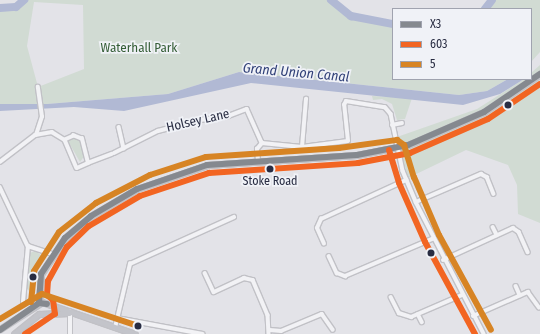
<!DOCTYPE html>
<html>
<head>
<meta charset="utf-8">
<style>
  body { margin:0 }
  #map { position:relative; width:540px; height:334px; overflow:hidden; background:#e3e3e8; font-family:"Fira Sans Condensed",sans-serif }
  div>[style] { position:absolute }
  .green>* { inset:0; background:#d1dbd3 }
  .water>* { inset:0; background:#b1b9d4 }
  .river>* { height:8px; margin:-4px; padding:0 4px; transform-origin:4px; border-radius:4px; background:#b1b9d4 }
  .roads { filter:drop-shadow(1px 0 #c1c1c6) drop-shadow(-1px 0 #c1c1c6) drop-shadow(0 1px #c1c1c6) drop-shadow(0 -1px #c1c1c6) }
  .street>* { height:3.5px; margin:-1.75px; padding:0 1.75px; transform-origin:1.75px; border-radius:1.75px; background:#f2f2f5 }
  .secondary>* { height:5px; margin:-2.5px; padding:0 2.5px; transform-origin:2.5px; border-radius:2.5px; background:#c3c4ca }
  .bus-1>* { height:6px; margin:-3px; padding:0 3px; transform-origin:3px; border-radius:3px; background:#85898f }
  .bus-2>* { height:6px; margin:-3px; padding:0 3px; transform-origin:3px; border-radius:3px; background:#f26522 }
  .bus-3>* { height:6px; margin:-3px; padding:0 3px; transform-origin:3px; border-radius:3px; background:#d78424 }
  .dots>* { width:11px; height:11px; translate:-50% -50%; box-sizing:border-box; border:2px solid #f0f2f7; border-radius:50% }
  span { translate:-50% -50%; white-space:nowrap; text-align:center; line-height:1.15; -webkit-text-stroke:3.5px #f0f2f7; paint-order:stroke }
  .bus-label { font-size:12px; color:#282c42 }
  .park-label { font-size:13px; color:#355e37 }
  .street-label { font-size:13px; color:#282c42 }
  .water-label { font-size:14px; color:#314178; font-style:italic }
  .legend { position:absolute; left:392px; top:8px; width:140px; height:72px; box-sizing:border-box; background:#f0f2f7; border:1px solid #a0a3af; margin:0; padding:5px 7px; list-style:none; font-size:12px; color:#282c42 }
  .legend li { display:flex; align-items:center; gap:8px; height:20px }
  .legend b { width:20px; border:1px solid #a0a3af }
</style>
</head>
<body>
<div id="map">
  <div class="green">
    <i style="clip-path:polygon(evenodd,24px 0,331px 0,351px 16px,393px 24px,393px 79px,508px 79px,487px 91px,459px 95px,239px 72px,168px 94px,47px 104px,0 104px,0 8px,16px 7px,24px 0,34px 2px,83px 5px,84px 69px,38px 87px,27px 46px,34px 2px)"></i>
    <i style="clip-path:polygon(492px 0,540px 0,540px 52px,531px 62px,531px 9px,485px 9px)"></i>
    <i style="clip-path:polygon(540px 65px,540px 223px,518px 214px,517px 185px,508px 165px,466px 150px,408px 178px,397px 137px,477px 109px,524px 79px,531px 79px,531px 73px)"></i>
    <i style="clip-path:polygon(372px 96px,412px 98px,405px 119px,397px 120px,392px 104px,382px 99px,373px 100px)"></i>
    <i style="clip-path:polygon(75px 137px,81px 140px,85px 155px,80px 162px,68px 141px)"></i>
    <i style="clip-path:polygon(36px 251px,44px 258px,34px 275px,30px 292px,26px 287px,27px 266px,29px 253px)"></i>
  </div>
  <div class="water">
    <i style="clip-path:polygon(239px 72px,459px 95px,487px 91px,508px 79px,524px 79px,500px 94px,463px 105px,251px 83px,124px 111px,74px 107px,0 111px,0 104px,47px 104px,168px 94px)"></i>
  </div>
  <div class="river">
    <i style="left:331px;top:0;width:26px;rotate:39deg"></i>
    <i style="left:351px;top:16px;width:43px;rotate:10.8deg"></i>
    <i style="left:0;top:8px;width:16px;rotate:-4deg"></i>
    <i style="left:16px;top:7px;width:11px;rotate:-41deg"></i>
    <i style="left:485px;top:9px;width:11px;rotate:-52deg"></i>
  </div>
  <div class="roads">
    <div class="street">
      <i style="left:392px;top:125px;width:10px;rotate:-11deg"></i>
      <i style="left:119px;top:127px;width:22px;rotate:77deg"></i>
      <i style="left:36px;top:135px;width:19px;rotate:-72deg"></i>
      <i style="left:42px;top:117px;width:30px;rotate:-98deg"></i>
      <i style="left:302px;top:147px;width:48px;rotate:-85.2deg"></i>
      <i style="left:114px;top:153px;width:49px;rotate:-26.6deg"></i>
      <i style="left:158px;top:131px;width:43px;rotate:-14.7deg"></i>
      <i style="left:200px;top:120px;width:26px;rotate:-7deg"></i>
      <i style="left:226px;top:117px;width:22px;rotate:-21deg"></i>
      <i style="left:247px;top:109px;width:37px;rotate:66deg"></i>
      <i style="left:258px;top:161px;width:12px;rotate:-95deg"></i>
      <i style="left:257px;top:149px;width:8px;rotate:-50deg"></i>
      <i style="left:262px;top:143px;width:40px;rotate:5.7deg"></i>
      <i style="left:302px;top:147px;width:46px;rotate:-7.4deg"></i>
      <i style="left:348px;top:141px;width:36px;rotate:-96deg"></i>
      <i style="left:344px;top:105px;width:4px;rotate:-63deg"></i>
      <i style="left:346px;top:101px;width:39px;rotate:9deg"></i>
      <i style="left:385px;top:107px;width:9px;rotate:49deg"></i>
      <i style="left:391px;top:114px;width:58px;rotate:78.1deg"></i>
      <i style="left:403px;top:171px;width:34px;rotate:67deg"></i>
      <i style="left:416px;top:202px;width:148px;rotate:62.7deg"></i>
      <i style="left:0;top:162px;width:44px;rotate:-37.6deg"></i>
      <i style="left:35px;top:135px;width:17px;rotate:-10deg"></i>
      <i style="left:52px;top:132px;width:15px;rotate:32deg"></i>
      <i style="left:65px;top:140px;width:30px;rotate:67deg"></i>
      <i style="left:77px;top:168px;width:12px;rotate:-24deg"></i>
      <i style="left:88px;top:163px;width:25px;rotate:-104deg"></i>
      <i style="left:82px;top:139px;width:9px;rotate:-159deg"></i>
      <i style="left:74px;top:136px;width:10px;rotate:156deg"></i>
      <i style="left:88px;top:163px;width:25px;rotate:-21deg"></i>
      <i style="left:0;top:187px;width:65px;rotate:64.6deg"></i>
      <i style="left:28px;top:246px;width:25px;rotate:18deg"></i>
      <i style="left:416px;top:202px;width:71px;rotate:-23.3deg"></i>
      <i style="left:481px;top:174px;width:7px;rotate:27deg"></i>
      <i style="left:487px;top:177px;width:18px;rotate:68deg"></i>
      <i style="left:493px;top:227px;width:9px;rotate:63deg"></i>
      <i style="left:324px;top:244px;width:17px;rotate:-114deg"></i>
      <i style="left:317px;top:228px;width:10px;rotate:-66deg"></i>
      <i style="left:321px;top:219px;width:94px;rotate:-24.6deg"></i>
      <i style="left:329px;top:256px;width:19px;rotate:65deg"></i>
      <i style="left:337px;top:273px;width:9px;rotate:21deg"></i>
      <i style="left:345px;top:276px;width:95px;rotate:-23deg"></i>
      <i style="left:443px;top:260px;width:77px;rotate:-24.6deg"></i>
      <i style="left:513px;top:228px;width:7px;rotate:34deg"></i>
      <i style="left:519px;top:232px;width:22px;rotate:66deg"></i>
      <i style="left:205px;top:273px;width:21px;rotate:65deg"></i>
      <i style="left:214px;top:292px;width:33px;rotate:-25deg"></i>
      <i style="left:244px;top:278px;width:9px;rotate:13deg"></i>
      <i style="left:253px;top:280px;width:38px;rotate:67deg"></i>
      <i style="left:268px;top:315px;width:19px;rotate:87deg"></i>
      <i style="left:516px;top:286px;width:10px;rotate:66deg"></i>
      <i style="left:391px;top:297px;width:18px;rotate:63deg"></i>
      <i style="left:399px;top:313px;width:13px;rotate:18deg"></i>
      <i style="left:411px;top:317px;width:56px;rotate:-23.3deg"></i>
      <i style="left:23px;top:302px;width:56px;rotate:-84.9deg"></i>
      <i style="left:418px;top:314px;width:9px;rotate:63deg"></i>
      <i style="left:473px;top:316px;width:60px;rotate:-23.6deg"></i>
      <i style="left:528px;top:292px;width:19px;rotate:54deg"></i>
      <i style="left:117px;top:318px;width:87px;rotate:10.5deg"></i>
      <i style="left:115px;top:328px;width:66px;rotate:-76.8deg"></i>
      <i style="left:130px;top:264px;width:114px;rotate:-24.3deg"></i>
      <i style="left:270px;top:330px;width:11px;rotate:5deg"></i>
      <i style="left:281px;top:331px;width:44px;rotate:-22.5deg"></i>
      <i style="left:322px;top:314px;width:19px;rotate:55deg"></i>
      <i style="left:70px;top:334px;width:22px;rotate:-90deg"></i>
    </div>
    <div class="secondary">
      <i style="left:39px;top:303px;width:29px;rotate:-86deg"></i>
      <i style="left:41px;top:274px;width:43px;rotate:-56.3deg"></i>
      <i style="left:65px;top:238px;width:34px;rotate:-40deg"></i>
      <i style="left:91px;top:216px;width:53px;rotate:-30.4deg"></i>
      <i style="left:137px;top:189px;width:74px;rotate:-18.9deg"></i>
      <i style="left:207px;top:165px;width:150px;rotate:-3.8deg"></i>
      <i style="left:357px;top:155px;width:52px;rotate:-11.1deg"></i>
      <i style="left:408px;top:145px;width:83px;rotate:-23.5deg"></i>
      <i style="left:484px;top:112px;width:68px;rotate:-34.2deg"></i>
      <i style="left:0;top:329px;width:50px;rotate:-32.7deg"></i>
      <i style="left:42px;top:302px;width:98px;rotate:19deg"></i>
      <i style="left:14px;top:334px;width:32px;rotate:-39deg"></i>
      <i style="left:39px;top:314px;width:30px;rotate:-2deg"></i>
    </div>
  </div>
  <div class="bus-1">
    <i style="left:39px;top:303px;width:29px;rotate:-86deg"></i>
    <i style="left:41px;top:274px;width:43px;rotate:-56.3deg"></i>
    <i style="left:65px;top:238px;width:34px;rotate:-40deg"></i>
    <i style="left:91px;top:216px;width:53px;rotate:-30.4deg"></i>
    <i style="left:137px;top:189px;width:74px;rotate:-18.9deg"></i>
    <i style="left:207px;top:165px;width:150px;rotate:-3.8deg"></i>
    <i style="left:357px;top:155px;width:52px;rotate:-11.1deg"></i>
    <i style="left:408px;top:145px;width:83px;rotate:-23.5deg"></i>
    <i style="left:484px;top:112px;width:68px;rotate:-34.2deg"></i>
    <i style="left:0;top:330px;width:47px;rotate:-34.7deg"></i>
    <i style="left:39px;top:303px;width:8px;rotate:7deg"></i>
  </div>
  <div class="bus-2">
    <i style="left:389px;top:150px;width:34px;rotate:73deg"></i>
    <i style="left:399px;top:183px;width:64px;rotate:66.2deg"></i>
    <i style="left:425px;top:242px;width:105px;rotate:61.5deg"></i>
    <i style="left:25px;top:334px;width:36px;rotate:-34deg"></i>
    <i style="left:55px;top:314px;width:14px;rotate:-98deg"></i>
    <i style="left:53px;top:300px;width:8px;rotate:-140deg"></i>
    <i style="left:47px;top:295px;width:14px;rotate:-86deg"></i>
    <i style="left:48px;top:281px;width:39px;rotate:-61deg"></i>
    <i style="left:67px;top:247px;width:30px;rotate:-44deg"></i>
    <i style="left:89px;top:226px;width:59px;rotate:-30.5deg"></i>
    <i style="left:140px;top:196px;width:73px;rotate:-18.4deg"></i>
    <i style="left:209px;top:173px;width:149px;rotate:-3.8deg"></i>
    <i style="left:358px;top:163px;width:53px;rotate:-10.9deg"></i>
    <i style="left:410px;top:153px;width:85px;rotate:-23.6deg"></i>
    <i style="left:488px;top:119px;width:63px;rotate:-33.9deg"></i>
  </div>
  <div class="bus-3">
    <i style="left:31px;top:302px;width:31px;rotate:-84deg"></i>
    <i style="left:34px;top:271px;width:46px;rotate:-57.3deg"></i>
    <i style="left:59px;top:232px;width:47px;rotate:-38.1deg"></i>
    <i style="left:96px;top:203px;width:61px;rotate:-27.4deg"></i>
    <i style="left:150px;top:175px;width:59px;rotate:-17.8deg"></i>
    <i style="left:206px;top:157px;width:133px;rotate:-3.9deg"></i>
    <i style="left:339px;top:148px;width:59px;rotate:-7.9deg"></i>
    <i style="left:397px;top:140px;width:9px;rotate:36deg"></i>
    <i style="left:404px;top:145px;width:34px;rotate:73deg"></i>
    <i style="left:414px;top:177px;width:63px;rotate:66.7deg"></i>
    <i style="left:439px;top:235px;width:108px;rotate:61.3deg"></i>
    <i style="left:0;top:319px;width:49px;rotate:-30.8deg"></i>
    <i style="left:42px;top:294px;width:101px;rotate:18.4deg"></i>
  </div>
  <div class="dots">
    <i style="left:508px;top:105px;background:#282c42"></i>
    <i style="left:270px;top:169px;background:#282c42"></i>
    <i style="left:431px;top:253px;background:#282c42"></i>
    <i style="left:33px;top:277px;background:#282c42"></i>
    <i style="left:138px;top:326px;background:#282c42"></i>
  </div>
  <div class="bus-label">
    <span style="left:270px;top:182px">Stoke Road</span>
  </div>
  <div class="park-label">
    <span style="left:139px;top:48px">Waterhall Park</span>
  </div>
  <div class="street-label">
    <span style="left:198px;top:121px;rotate:-13deg">Holsey Lane</span>
  </div>
  <div class="water-label">
    <span style="left:296px;top:73px;rotate:5deg">Grand Union Canal</span>
  </div>
  <ul class="legend">
  <li><b style="height:5px;background:#85898f"></b>X3</li>
  <li><b style="height:5px;background:#f26522"></b>603</li>
  <li><b style="height:5px;background:#d78424"></b>5</li>
  </ul>
</div>
</body>
</html>
